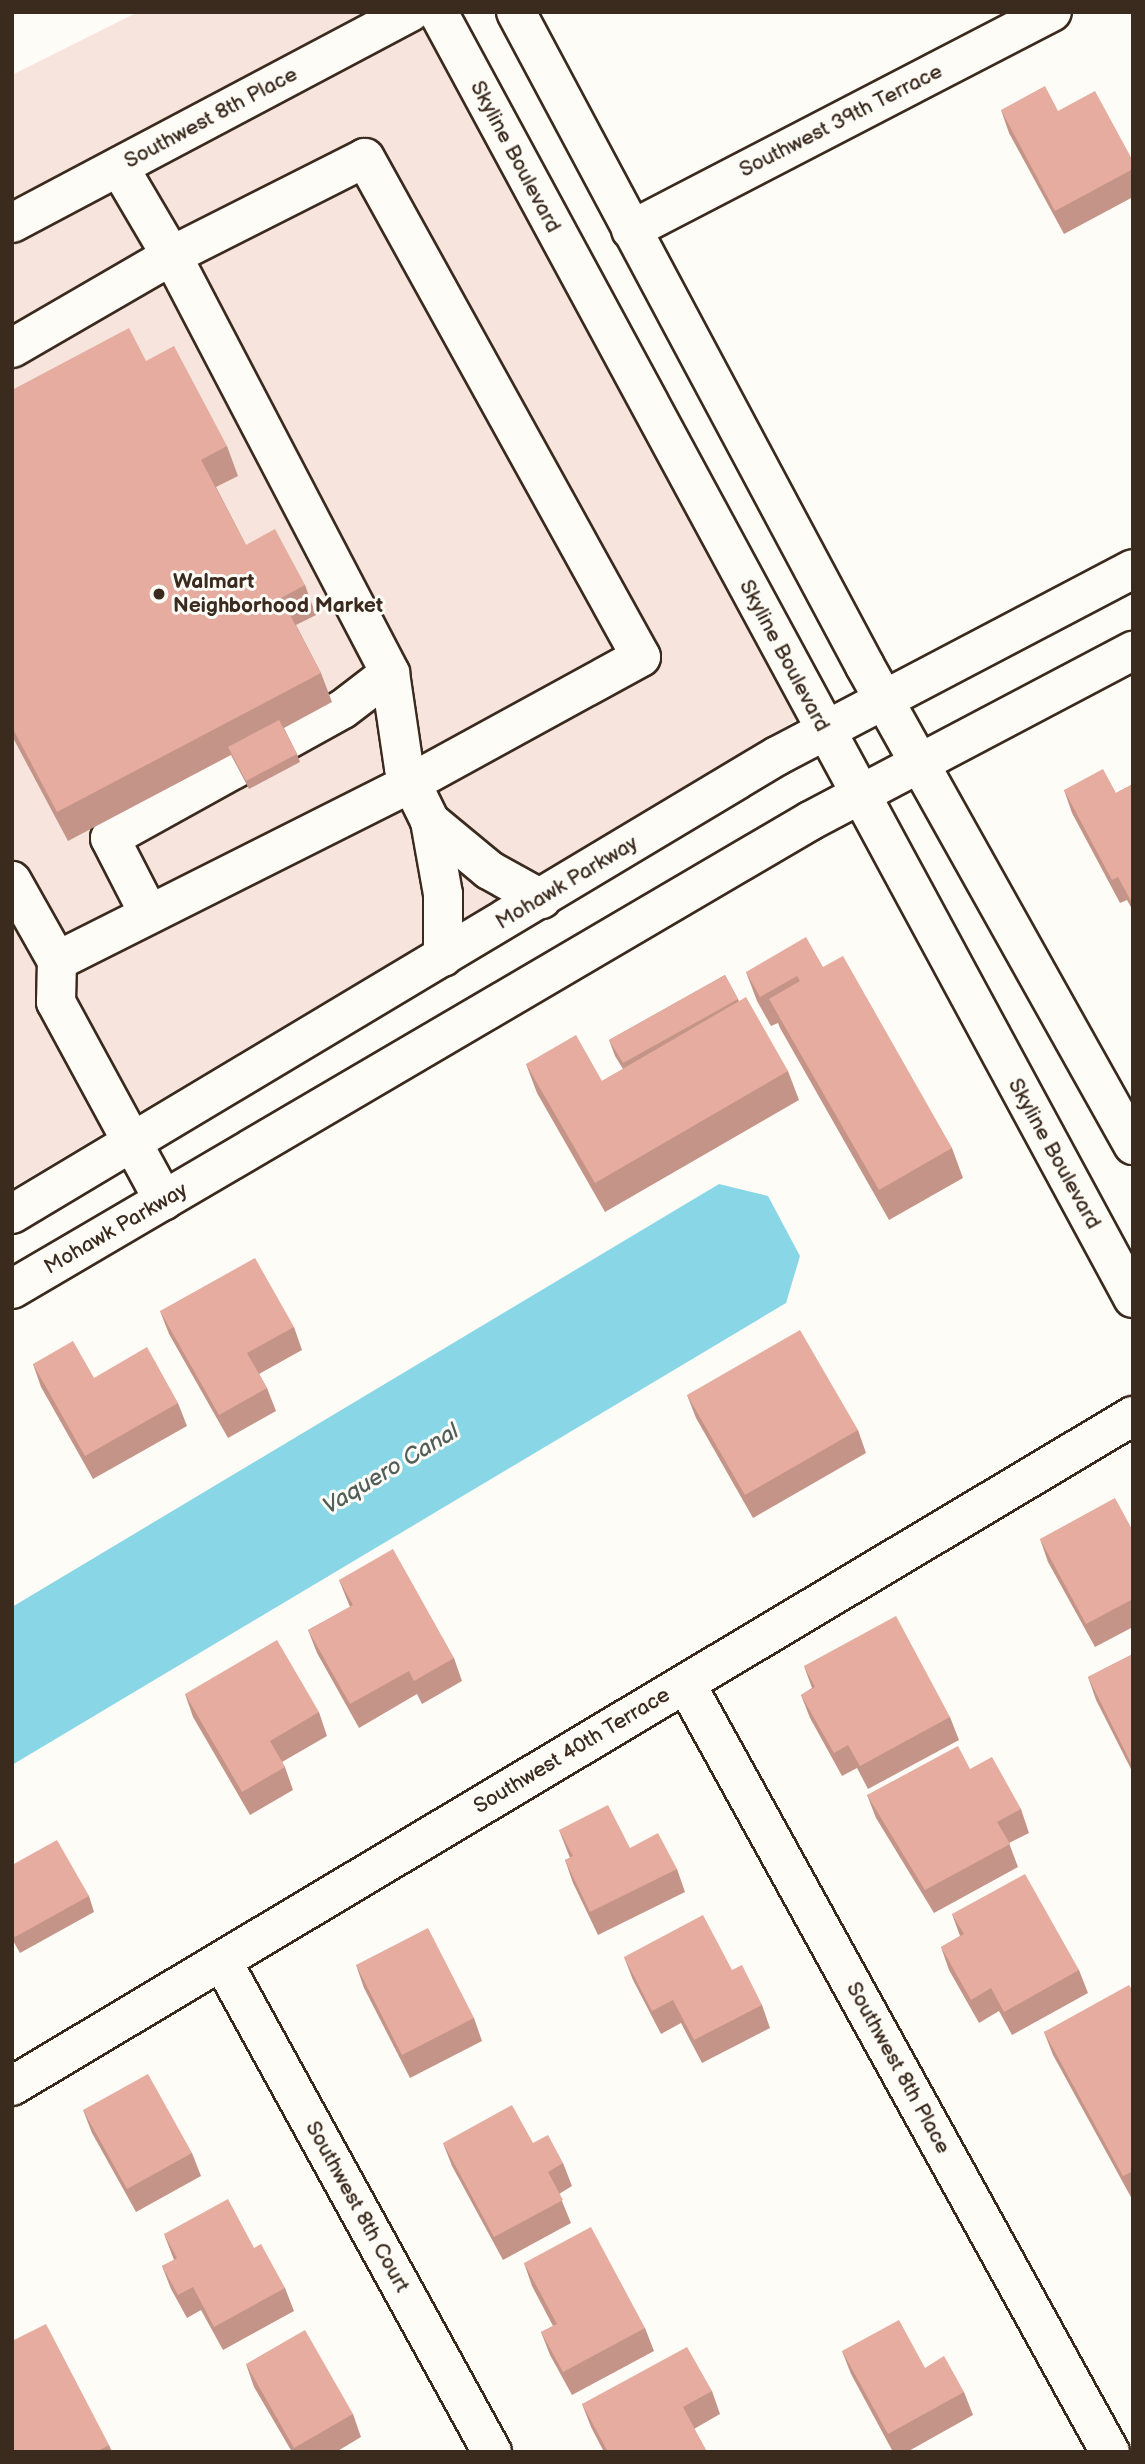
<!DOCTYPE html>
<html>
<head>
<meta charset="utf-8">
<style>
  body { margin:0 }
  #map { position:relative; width:1145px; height:2464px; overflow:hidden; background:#fdfcf7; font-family:"Balsamiq Sans",sans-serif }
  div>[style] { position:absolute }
  .built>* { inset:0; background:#f6e4dd }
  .water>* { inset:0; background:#89d7e6 }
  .roads { filter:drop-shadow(2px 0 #3b2a1e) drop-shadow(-2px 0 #3b2a1e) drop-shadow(0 2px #3b2a1e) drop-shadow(0 -2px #3b2a1e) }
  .minor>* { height:38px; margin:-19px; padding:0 19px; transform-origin:19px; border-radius:19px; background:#fdfcf7 }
  .wall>* { inset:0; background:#c59489 }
  .building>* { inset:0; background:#e5ac9f }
  .dots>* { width:19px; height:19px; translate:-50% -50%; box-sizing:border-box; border:4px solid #fdfcf7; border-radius:50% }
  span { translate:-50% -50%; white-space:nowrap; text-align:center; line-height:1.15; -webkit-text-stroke:6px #fdfcf7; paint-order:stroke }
  .street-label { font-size:21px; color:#3b2a1e }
  .poi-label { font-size:21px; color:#3b2a1e; font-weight:700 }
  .left { translate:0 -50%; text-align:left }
  .water-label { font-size:23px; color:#525e5a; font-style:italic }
  .frame { position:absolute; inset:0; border:14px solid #3b2a1e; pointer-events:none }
</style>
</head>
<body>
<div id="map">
  <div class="built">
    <i style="clip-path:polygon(138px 12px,416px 12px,796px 720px,12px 1188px,12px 75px)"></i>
  </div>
  <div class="water">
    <i style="clip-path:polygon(719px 1184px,768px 1196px,800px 1256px,786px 1303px,12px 1765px,12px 1607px)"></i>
  </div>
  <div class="roads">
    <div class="minor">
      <i style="left:438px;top:12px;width:1462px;rotate:61.61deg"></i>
      <i style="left:516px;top:12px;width:741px;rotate:61.91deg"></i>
      <i style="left:865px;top:666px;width:549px;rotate:60.77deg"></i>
      <i style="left:119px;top:167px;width:118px;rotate:59.5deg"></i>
      <i style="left:179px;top:269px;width:456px;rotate:62.4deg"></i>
      <i style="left:390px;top:673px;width:96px;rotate:81.6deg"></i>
      <i style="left:404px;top:768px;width:59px;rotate:63.9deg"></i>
      <i style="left:12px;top:223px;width:451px;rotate:-27.9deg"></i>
      <i style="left:631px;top:230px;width:474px;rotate:-27.4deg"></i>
      <i style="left:12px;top:348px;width:184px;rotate:-30.1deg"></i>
      <i style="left:171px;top:256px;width:217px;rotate:-26.8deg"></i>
      <i style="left:365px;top:158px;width:570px;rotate:61.05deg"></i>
      <i style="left:641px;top:657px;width:264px;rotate:151.3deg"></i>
      <i style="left:409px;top:784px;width:394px;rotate:153.3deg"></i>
      <i style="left:57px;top:961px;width:92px;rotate:-119.4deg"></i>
      <i style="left:149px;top:914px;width:85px;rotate:-117.2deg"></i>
      <i style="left:110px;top:838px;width:266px;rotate:-29deg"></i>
      <i style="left:343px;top:709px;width:59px;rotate:-37.5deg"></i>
      <i style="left:443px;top:957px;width:63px;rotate:-90deg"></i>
      <i style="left:443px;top:894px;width:74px;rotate:-100.1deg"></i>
      <i style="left:430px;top:821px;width:77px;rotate:39.7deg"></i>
      <i style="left:489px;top:870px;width:60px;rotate:29.1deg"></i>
      <i style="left:57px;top:961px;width:41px;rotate:91.4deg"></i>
      <i style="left:56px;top:1002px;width:226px;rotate:61.5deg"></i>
      <i style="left:12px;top:1214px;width:892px;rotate:-30.91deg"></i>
      <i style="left:777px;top:756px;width:402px;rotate:-27.7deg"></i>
      <i style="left:12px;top:1289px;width:925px;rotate:-30.39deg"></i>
      <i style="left:810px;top:821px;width:365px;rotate:-27.8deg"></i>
      <i style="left:686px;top:1684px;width:877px;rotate:61.1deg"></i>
      <i style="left:222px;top:1961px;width:560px;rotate:61.19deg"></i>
      <i style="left:12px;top:2086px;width:1306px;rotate:-30.87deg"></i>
    </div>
  </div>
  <div class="wall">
    <i style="clip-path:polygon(1001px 110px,1058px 111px,1133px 161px,1133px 197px,1064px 234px,1009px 133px)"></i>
    <i style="clip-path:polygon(146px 361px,227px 446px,238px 476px,216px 487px,246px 545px,305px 585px,316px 615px,296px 625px,321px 673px,332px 702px,284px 728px,297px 754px,300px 762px,249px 789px,231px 755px,68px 841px,12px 736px,12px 390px)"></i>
    <i style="clip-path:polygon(1133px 784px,1133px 911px,1127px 900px,1120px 903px,1072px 813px,1064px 790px,1116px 793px)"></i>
    <i style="clip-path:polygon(823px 967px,952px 1148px,963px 1178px,889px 1220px,780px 1028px,778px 1023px,771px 1026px,757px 1001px,746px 972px)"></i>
    <i style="clip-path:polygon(725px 975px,739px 1001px,788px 1071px,799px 1100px,605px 1212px,537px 1093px,526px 1064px,602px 1081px,623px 1069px,615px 1056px,609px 1040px)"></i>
    <i style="clip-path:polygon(160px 1311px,294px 1327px,302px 1350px,259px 1374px,267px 1388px,276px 1411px,228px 1438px,169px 1334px)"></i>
    <i style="clip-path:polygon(33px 1364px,94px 1378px,178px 1403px,187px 1426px,93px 1479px,41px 1387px)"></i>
    <i style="clip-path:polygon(687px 1395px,858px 1430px,866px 1453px,753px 1518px,696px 1418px)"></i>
    <i style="clip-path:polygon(1133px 1531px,1133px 1627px,1095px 1647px,1048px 1562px,1040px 1539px)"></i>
    <i style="clip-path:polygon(339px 1580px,454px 1658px,462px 1681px,422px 1704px,417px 1694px,359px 1728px,317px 1653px,308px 1630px,350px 1607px)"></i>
    <i style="clip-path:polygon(1133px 1654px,1133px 1773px,1096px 1700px,1088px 1677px)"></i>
    <i style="clip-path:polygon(804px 1666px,950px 1717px,959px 1740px,868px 1789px,857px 1768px,842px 1776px,810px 1718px,801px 1695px,812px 1688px)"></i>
    <i style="clip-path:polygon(185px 1694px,319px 1712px,327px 1736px,282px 1762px,285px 1767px,293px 1790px,250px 1815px,193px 1717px)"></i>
    <i style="clip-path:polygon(970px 1769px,1021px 1809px,1029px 1833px,1009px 1843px,1018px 1867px,934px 1913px,876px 1818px,867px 1795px)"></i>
    <i style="clip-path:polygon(559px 1830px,630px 1848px,677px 1869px,685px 1892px,598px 1935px,573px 1883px,565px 1860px,570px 1858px)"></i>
    <i style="clip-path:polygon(12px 1865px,89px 1896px,94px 1912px,20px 1953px,12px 1939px)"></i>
    <i style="clip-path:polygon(952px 1914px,1079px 1970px,1088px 1993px,1012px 2035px,999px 2011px,979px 2023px,949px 1970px,941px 1947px,960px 1936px)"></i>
    <i style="clip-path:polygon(624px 1957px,732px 1970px,762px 2005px,770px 2028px,702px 2063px,681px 2023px,661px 2034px,633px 1980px)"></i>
    <i style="clip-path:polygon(356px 1965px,474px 2018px,482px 2041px,410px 2078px,364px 1988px)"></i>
    <i style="clip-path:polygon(1133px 1991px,1133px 2198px,1132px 2199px,1053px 2055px,1044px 2032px)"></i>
    <i style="clip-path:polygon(83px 2110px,192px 2153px,201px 2176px,136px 2212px,92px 2133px)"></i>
    <i style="clip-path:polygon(443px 2143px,533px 2143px,563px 2163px,572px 2186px,559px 2194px,571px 2223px,503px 2260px,452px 2166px)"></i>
    <i style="clip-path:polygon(164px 2234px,254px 2248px,285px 2288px,294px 2311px,223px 2350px,201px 2310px,187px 2318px,171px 2289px,162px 2266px,174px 2260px)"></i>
    <i style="clip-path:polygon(524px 2263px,645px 2328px,654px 2351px,572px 2395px,550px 2355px,541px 2332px,553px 2326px,532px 2286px)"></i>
    <i style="clip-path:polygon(842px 2351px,925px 2368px,964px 2392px,973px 2415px,907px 2452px,893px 2452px,851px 2374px)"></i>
    <i style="clip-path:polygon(246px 2364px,353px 2414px,361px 2437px,336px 2452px,292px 2452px,254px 2387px)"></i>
    <i style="clip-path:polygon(712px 2391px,720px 2414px,694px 2429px,707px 2452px,604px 2452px,591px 2427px,582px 2404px)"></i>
    <i style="clip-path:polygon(109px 2445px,112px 2452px,12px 2452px)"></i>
  </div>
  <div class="building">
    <i style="clip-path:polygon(1045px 86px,1058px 111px,1095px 91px,1133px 161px,1133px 169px,1055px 211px,1001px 110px)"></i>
    <i style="clip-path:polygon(129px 328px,146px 361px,174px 346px,227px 446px,201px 460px,246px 545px,275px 529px,305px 585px,281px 598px,321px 673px,57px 812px,12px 727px,12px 390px)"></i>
    <i style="clip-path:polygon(279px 720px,297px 754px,246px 781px,228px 747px)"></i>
    <i style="clip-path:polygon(1103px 769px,1116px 793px,1133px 784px,1133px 900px,1131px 901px,1118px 877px,1112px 880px,1064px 790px)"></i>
    <i style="clip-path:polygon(806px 937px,823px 967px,843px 956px,952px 1148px,879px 1190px,769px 999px,800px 981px,797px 976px,760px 997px,746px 972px)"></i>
    <i style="clip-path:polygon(725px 975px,738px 999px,623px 1063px,609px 1040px)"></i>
    <i style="clip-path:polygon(746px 997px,788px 1071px,595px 1183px,526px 1064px,576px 1035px,602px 1081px)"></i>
    <i style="clip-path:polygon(255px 1258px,294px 1327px,247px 1353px,267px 1388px,219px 1415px,160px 1311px)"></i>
    <i style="clip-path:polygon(800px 1330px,858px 1430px,745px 1495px,687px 1395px)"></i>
    <i style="clip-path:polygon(73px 1341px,94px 1378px,147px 1347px,178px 1403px,85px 1456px,33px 1364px)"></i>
    <i style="clip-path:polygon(1115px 1498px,1133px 1531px,1133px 1599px,1086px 1624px,1040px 1539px)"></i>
    <i style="clip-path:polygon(393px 1549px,454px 1658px,414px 1681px,409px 1671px,350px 1704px,308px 1630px,353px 1605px,339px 1580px)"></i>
    <i style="clip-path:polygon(896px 1616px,950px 1717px,860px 1766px,848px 1745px,834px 1753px,801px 1695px,815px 1687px,804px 1666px)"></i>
    <i style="clip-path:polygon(277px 1640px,319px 1712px,270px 1741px,285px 1767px,242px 1792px,185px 1694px)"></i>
    <i style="clip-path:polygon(1133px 1654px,1133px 1767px,1088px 1677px)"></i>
    <i style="clip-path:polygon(958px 1746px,970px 1769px,992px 1757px,1021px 1809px,997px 1822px,1010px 1844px,925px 1890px,867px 1795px)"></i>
    <i style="clip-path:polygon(608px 1805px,630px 1848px,658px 1833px,677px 1869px,590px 1912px,565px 1860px,573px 1856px,559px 1830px)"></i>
    <i style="clip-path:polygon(57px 1840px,89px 1896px,15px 1937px,12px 1933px,12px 1865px)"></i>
    <i style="clip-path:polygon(1025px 1874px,1079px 1970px,1004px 2012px,991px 1988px,971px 2000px,941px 1947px,964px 1934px,952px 1914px)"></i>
    <i style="clip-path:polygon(703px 1915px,732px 1970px,742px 1965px,762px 2005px,694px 2040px,673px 2000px,652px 2011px,624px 1957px)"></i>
    <i style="clip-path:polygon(428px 1928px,474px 2018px,402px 2055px,356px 1965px)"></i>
    <i style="clip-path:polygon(1129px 1985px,1133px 1991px,1133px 2171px,1123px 2176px,1044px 2032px)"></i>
    <i style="clip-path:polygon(148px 2074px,192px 2153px,127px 2189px,83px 2110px)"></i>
    <i style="clip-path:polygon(512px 2105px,533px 2143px,548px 2135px,563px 2163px,548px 2172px,563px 2200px,494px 2237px,443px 2143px)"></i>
    <i style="clip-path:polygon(228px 2199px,254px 2248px,261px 2244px,285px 2288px,214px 2327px,193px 2287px,178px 2295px,162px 2266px,177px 2258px,164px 2234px)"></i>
    <i style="clip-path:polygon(591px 2227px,645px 2328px,563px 2372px,541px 2332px,557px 2324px,524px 2263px)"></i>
    <i style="clip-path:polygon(899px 2320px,925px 2368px,944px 2356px,964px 2392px,888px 2434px,842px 2351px)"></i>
    <i style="clip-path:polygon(46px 2324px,109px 2445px,96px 2452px,12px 2452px,12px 2341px)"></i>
    <i style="clip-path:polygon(305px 2330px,353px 2414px,294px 2448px,246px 2364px)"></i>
    <i style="clip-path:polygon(687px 2347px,712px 2391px,683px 2407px,707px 2452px,608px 2452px,582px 2404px)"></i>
  </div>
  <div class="dots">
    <i style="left:159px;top:594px;background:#3b2a1e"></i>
  </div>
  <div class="street-label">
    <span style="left:211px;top:118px;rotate:-28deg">Southwest 8th Place</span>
    <span style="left:841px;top:121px;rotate:-27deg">Southwest 39th Terrace</span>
    <span style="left:515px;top:157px;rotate:62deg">Skyline Boulevard</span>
    <span style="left:784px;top:656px;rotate:62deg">Skyline Boulevard</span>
    <span style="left:567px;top:883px;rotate:-31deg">Mohawk Parkway</span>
    <span style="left:1054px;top:1154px;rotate:61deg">Skyline Boulevard</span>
    <span style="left:116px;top:1229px;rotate:-30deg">Mohawk Parkway</span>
    <span style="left:572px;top:1751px;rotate:-31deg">Southwest 40th Terrace</span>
    <span style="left:898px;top:2068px;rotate:61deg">Southwest 8th Place</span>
    <span style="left:357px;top:2207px;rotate:61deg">Southwest 8th Court</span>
  </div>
  <div class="poi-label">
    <span class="left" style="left:173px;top:594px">Walmart<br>Neighborhood Market</span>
  </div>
  <div class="water-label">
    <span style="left:391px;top:1469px;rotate:-31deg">Vaquero Canal</span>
  </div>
  <div class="frame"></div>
</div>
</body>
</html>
